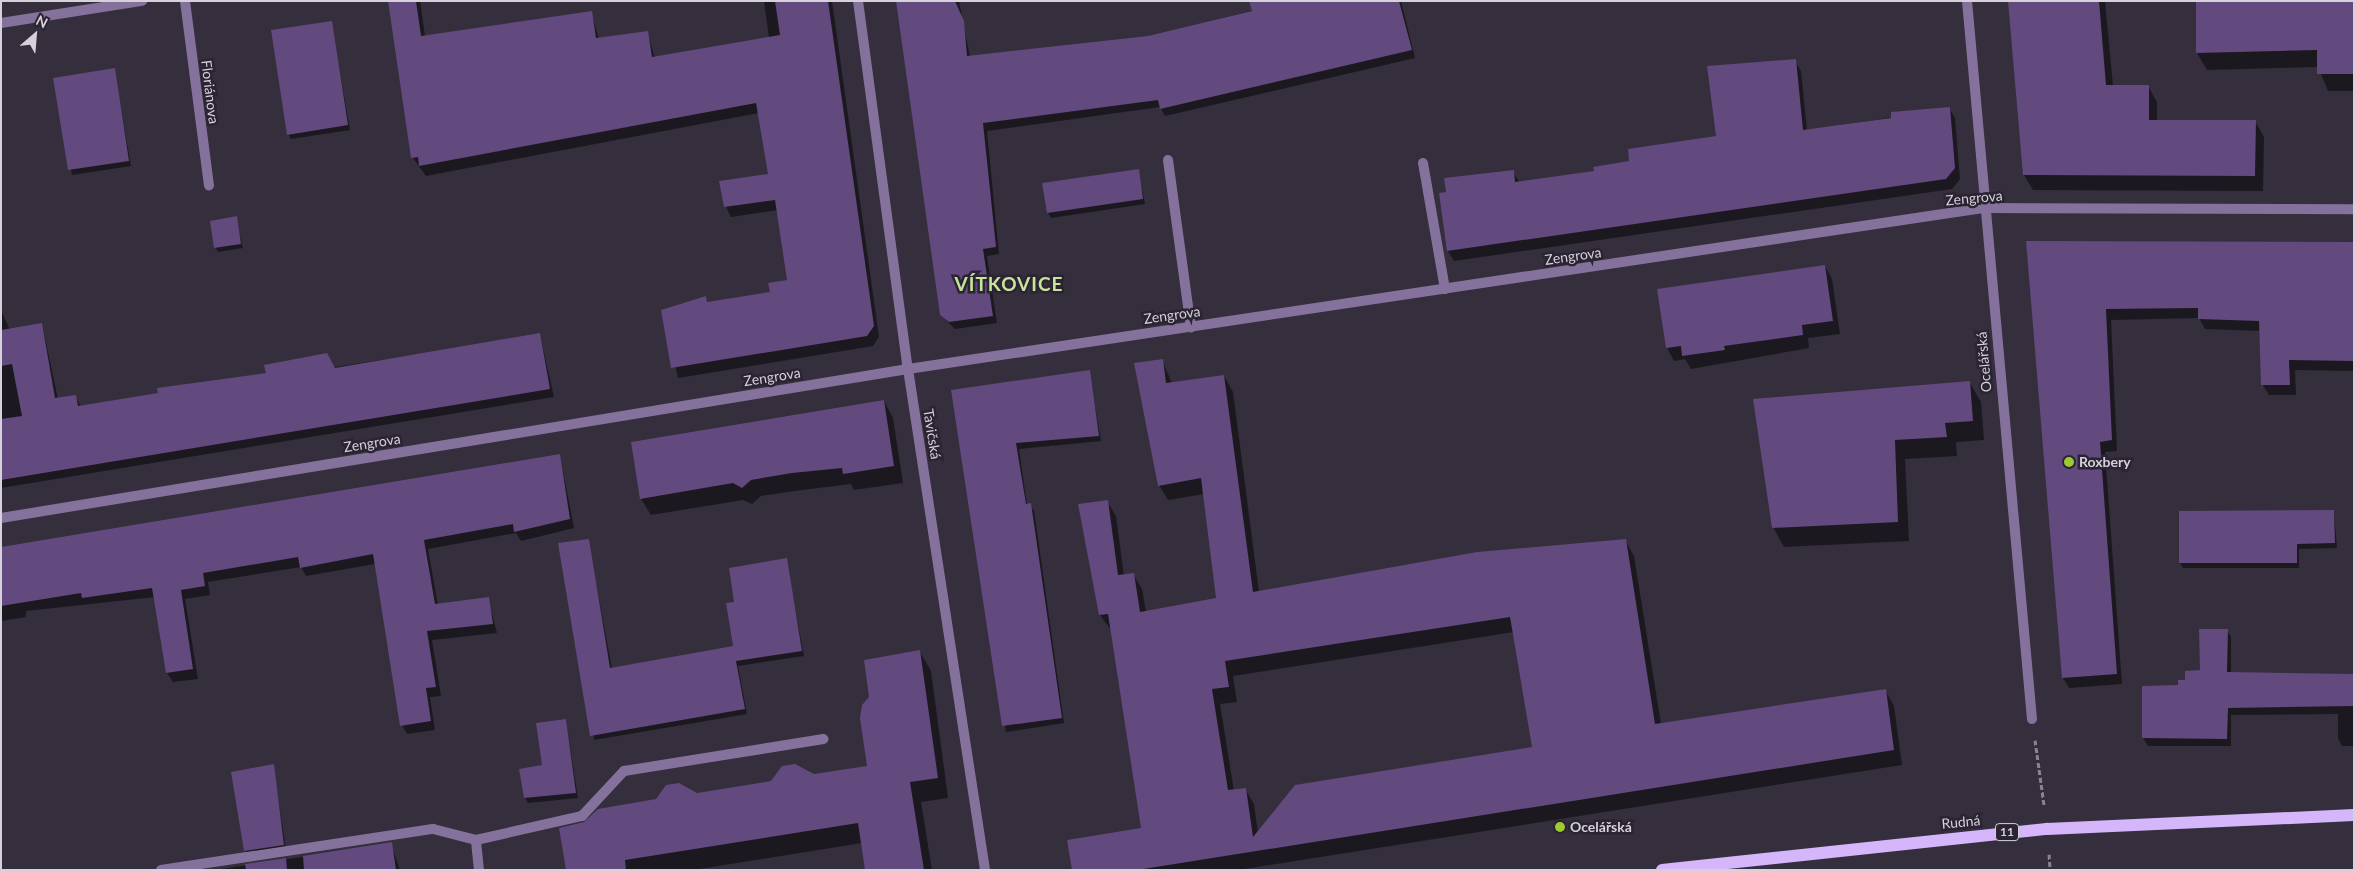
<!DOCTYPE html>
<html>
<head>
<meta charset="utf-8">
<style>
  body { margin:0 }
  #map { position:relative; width:2355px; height:871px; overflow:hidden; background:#342e3d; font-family:Lato,sans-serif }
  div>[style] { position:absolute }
  .shadow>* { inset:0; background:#0007 }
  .building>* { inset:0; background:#62497e }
  .path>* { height:3px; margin-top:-1.5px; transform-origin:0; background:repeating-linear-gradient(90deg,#8a8490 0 5px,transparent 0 7.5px) }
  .service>* { height:10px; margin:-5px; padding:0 5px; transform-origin:5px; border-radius:5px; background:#85729c }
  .minor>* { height:10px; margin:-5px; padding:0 5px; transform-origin:5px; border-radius:5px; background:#85729c }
  .primary>* { height:12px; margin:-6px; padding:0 6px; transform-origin:6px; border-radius:6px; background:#d6b6fb }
  .dots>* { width:14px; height:14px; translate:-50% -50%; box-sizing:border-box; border:2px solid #2a2433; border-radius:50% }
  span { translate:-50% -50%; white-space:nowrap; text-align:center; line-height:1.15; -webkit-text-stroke:5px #2a2433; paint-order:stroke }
  .shield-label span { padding:1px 4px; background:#2a2433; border:1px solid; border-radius:4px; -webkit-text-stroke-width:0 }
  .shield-label { font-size:12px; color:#d6d1db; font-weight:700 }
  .street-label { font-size:14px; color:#d6d1db }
  .poi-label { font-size:14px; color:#d6d1db; font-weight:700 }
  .left { translate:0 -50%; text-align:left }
  .district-label { font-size:19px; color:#c8e39a; font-weight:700; letter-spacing:1px }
  .frame { position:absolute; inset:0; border:2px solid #d6d1db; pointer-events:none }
  .north { position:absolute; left:10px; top:10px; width:50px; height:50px; -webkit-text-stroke:4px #2a2433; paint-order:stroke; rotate:27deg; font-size:14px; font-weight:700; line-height:20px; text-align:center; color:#d6d1db }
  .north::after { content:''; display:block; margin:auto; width:18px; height:22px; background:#d6d1db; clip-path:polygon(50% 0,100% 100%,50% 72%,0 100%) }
</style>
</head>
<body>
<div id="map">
  <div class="shadow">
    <i style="clip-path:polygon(389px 1px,420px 1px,425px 36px,591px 12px,599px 39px,647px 32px,655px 58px,769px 38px,764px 1px,832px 1px,879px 337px,873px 346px,678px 378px,663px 310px,705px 298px,708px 303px,771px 293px,788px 281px,778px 210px,731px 217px,726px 207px,770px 175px,759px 113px,426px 176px,413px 158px)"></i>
    <i style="clip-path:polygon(897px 1px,959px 1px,970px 57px,1149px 37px,1290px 1px,1401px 1px,1415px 58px,1165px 116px,1160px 107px,987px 131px,999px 254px,987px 256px,997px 323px,955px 329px,941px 315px)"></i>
    <i style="clip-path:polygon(2010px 1px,2105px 1px,2113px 86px,2148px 86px,2157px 102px,2157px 121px,2255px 121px,2264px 137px,2263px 191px,2033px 190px,2024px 175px)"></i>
    <i style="clip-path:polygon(2354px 1px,2354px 91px,2328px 91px,2318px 67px,2207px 70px,2197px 53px)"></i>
    <i style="clip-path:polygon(331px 22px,350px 130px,291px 139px,288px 134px)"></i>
    <i style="clip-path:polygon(1795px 61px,1801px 71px,1807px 131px,1949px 108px,1955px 118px,1960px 179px,1952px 189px,1454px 261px,1448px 251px,1440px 194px,1513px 172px,1520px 183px,1595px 172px,1718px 137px)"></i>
    <i style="clip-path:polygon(114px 69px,131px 166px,72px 175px,55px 79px)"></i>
    <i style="clip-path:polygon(1138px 171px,1145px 204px,1051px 218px,1048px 213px)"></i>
    <i style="clip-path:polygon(236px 218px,243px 248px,218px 252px,215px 247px)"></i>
    <i style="clip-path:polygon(2028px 242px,2354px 243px,2354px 371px,2295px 370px,2296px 395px,2269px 395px,2263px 385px,2261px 331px,2205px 329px,2199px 318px,2111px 320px,2117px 451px,2105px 452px,2122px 684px,2069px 688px,2063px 678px)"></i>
    <i style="clip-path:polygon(1825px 266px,1832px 279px,1840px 334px,1808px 338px,1809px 348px,1691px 369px,1685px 359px,1674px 361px,1667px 348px)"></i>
    <i style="clip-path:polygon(1px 310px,10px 330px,42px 324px,58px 399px,76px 397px,81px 407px,540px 335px,554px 397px,1px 488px)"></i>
    <i style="clip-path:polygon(evenodd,1162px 360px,1172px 383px,1224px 376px,1233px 392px,1259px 592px,1625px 540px,1634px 556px,1661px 724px,1885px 690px,1894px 706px,1902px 765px,1238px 870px,1073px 870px,1142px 829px,1111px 630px,1100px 615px,1107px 501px,1116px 516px,1124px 576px,1133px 574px,1142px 589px,1146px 612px,1218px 599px,1204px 494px,1168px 500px,1159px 485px,1162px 360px,1514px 632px,1534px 748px,1258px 833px,1254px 804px,1245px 789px,1234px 791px,1220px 704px,1237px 702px,1233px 676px,1514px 632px)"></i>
    <i style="clip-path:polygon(1089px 371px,1101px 441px,1019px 449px,1027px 505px,1034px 510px,1064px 723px,1006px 732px,952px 391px)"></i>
    <i style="clip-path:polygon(1970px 383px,1981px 402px,1984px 440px,1956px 442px,1957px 456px,1905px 459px,1909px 541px,1784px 547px,1773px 527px)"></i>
    <i style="clip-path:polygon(884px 401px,893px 418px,903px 483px,854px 490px,851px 484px,802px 490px,761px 496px,752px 504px,743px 500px,651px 515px,641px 499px)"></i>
    <i style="clip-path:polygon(560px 456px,574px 528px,521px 541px,516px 533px,428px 549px,438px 605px,488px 598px,497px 633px,432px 640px,441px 696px,430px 697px,435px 730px,407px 734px,402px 725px,375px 564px,306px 576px,301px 567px,208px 582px,210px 595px,185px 599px,198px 679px,173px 682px,167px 673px,155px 597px,26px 611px,26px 617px,1px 621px,1px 548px)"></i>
    <i style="clip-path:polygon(2334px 511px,2337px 548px,2299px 549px,2299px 568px,2183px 568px,2180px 563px)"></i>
    <i style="clip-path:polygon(588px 540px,612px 669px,734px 647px,735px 603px,786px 560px,804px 656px,738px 666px,747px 714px,594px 740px)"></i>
    <i style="clip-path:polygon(2227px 630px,2231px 637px,2231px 673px,2354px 675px,2354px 746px,2342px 746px,2338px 738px,2338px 714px,2231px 715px,2231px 746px,2148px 746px,2143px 738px,2144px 687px,2180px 686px,2201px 672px)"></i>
    <i style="clip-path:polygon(920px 652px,931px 671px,948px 798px,921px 802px,932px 870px,866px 870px,862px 843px,693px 870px,567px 870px,697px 794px,868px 767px)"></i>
    <i style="clip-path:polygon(566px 720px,578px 798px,528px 803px,525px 798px)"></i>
    <i style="clip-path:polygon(273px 765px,286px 849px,248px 855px,245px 850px)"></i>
    <i style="clip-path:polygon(391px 844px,400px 870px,214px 870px)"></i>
  </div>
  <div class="building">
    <i style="clip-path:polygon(388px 1px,416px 1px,421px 36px,592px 11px,596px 38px,648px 31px,652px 57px,780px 35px,775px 1px,828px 1px,874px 326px,867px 336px,671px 368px,661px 310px,706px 296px,707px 302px,770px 292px,768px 283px,787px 280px,775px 200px,724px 207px,719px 181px,768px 174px,756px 103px,419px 166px,418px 157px,411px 158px)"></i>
    <i style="clip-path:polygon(896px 1px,955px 1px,964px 21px,967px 56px,1148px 36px,1252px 11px,1249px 1px,1399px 1px,1412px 50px,1160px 109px,1158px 100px,983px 123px,996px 247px,983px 249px,993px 316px,949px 322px,940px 315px)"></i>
    <i style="clip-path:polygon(2008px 1px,2099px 1px,2106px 85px,2149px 85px,2149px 120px,2256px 120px,2255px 176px,2023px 175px)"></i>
    <i style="clip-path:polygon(2196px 1px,2354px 1px,2354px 74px,2317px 74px,2317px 50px,2196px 53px)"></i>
    <i style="clip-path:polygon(332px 21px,348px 125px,287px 135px,271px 30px)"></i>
    <i style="clip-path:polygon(1796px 59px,1803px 130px,1891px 118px,1891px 112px,1950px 107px,1955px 168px,1946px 179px,1447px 251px,1439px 193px,1446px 192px,1444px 178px,1514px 170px,1515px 182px,1594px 171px,1593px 167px,1629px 161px,1628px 149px,1716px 136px,1707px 66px)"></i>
    <i style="clip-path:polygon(115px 68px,129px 161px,68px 170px,53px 78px)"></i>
    <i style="clip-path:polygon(1139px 169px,1143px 199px,1047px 213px,1042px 183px)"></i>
    <i style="clip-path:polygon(237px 216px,241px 244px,214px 248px,210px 221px)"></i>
    <i style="clip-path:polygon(2026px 241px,2354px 242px,2354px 361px,2289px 360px,2290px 385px,2261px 385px,2259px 321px,2198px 319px,2198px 308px,2106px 309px,2112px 440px,2100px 442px,2117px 674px,2062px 678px)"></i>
    <i style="clip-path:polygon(1825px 265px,1833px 321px,1802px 325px,1803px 335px,1724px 346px,1725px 350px,1682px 356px,1681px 346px,1666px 348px,1657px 289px)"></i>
    <i style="clip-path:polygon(42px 323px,55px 398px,76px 395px,78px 406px,158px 393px,157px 388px,266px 373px,264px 365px,327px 353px,335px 368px,540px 333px,550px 389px,1px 480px,1px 419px,22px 416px,12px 364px,1px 366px,1px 330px)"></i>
    <i style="clip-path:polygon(evenodd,1163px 359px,1166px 383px,1224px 375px,1253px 592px,1477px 552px,1626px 539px,1655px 724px,1886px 689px,1894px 750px,1137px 870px,1072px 870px,1067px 840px,1141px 828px,1108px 614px,1099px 615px,1078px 504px,1108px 500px,1118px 575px,1134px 573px,1140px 612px,1216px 598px,1201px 478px,1158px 486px,1134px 363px,1163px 359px,1510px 617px,1532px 747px,1295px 785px,1253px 837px,1246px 788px,1228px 790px,1212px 689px,1229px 687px,1225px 661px,1510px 617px)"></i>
    <i style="clip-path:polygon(1090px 370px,1099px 436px,1016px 443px,1026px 504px,1031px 503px,1062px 718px,1002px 726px,951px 390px)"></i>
    <i style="clip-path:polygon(1970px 381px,1973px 421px,1945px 423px,1947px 437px,1895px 440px,1898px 522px,1772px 528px,1753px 399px)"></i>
    <i style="clip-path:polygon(884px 400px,894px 466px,843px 474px,842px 468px,792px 473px,751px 480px,742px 488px,733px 483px,640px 499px,631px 442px)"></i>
    <i style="clip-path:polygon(560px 454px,570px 519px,514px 532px,513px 524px,424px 540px,435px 604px,489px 597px,493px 624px,427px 631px,436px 687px,426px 688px,431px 721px,400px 726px,373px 554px,300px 568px,298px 557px,203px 573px,205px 586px,181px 590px,193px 669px,166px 673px,152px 588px,82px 598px,81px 593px,1px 606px,1px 547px)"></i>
    <i style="clip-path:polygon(2334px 510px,2335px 543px,2297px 544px,2297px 563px,2179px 563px,2179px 511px)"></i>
    <i style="clip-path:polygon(589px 539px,610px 668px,733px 646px,726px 603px,734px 602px,729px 568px,787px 558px,802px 651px,736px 661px,745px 709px,590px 736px,558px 543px)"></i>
    <i style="clip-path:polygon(2199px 629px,2228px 629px,2227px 672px,2354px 674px,2354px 706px,2228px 708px,2227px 739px,2142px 738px,2142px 686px,2178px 685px,2178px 680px,2185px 680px,2185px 671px,2200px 670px)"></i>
    <i style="clip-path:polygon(920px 650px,938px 778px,910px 782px,924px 870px,865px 870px,858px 823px,625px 860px,626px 870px,566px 870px,559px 828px,584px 822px,598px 809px,656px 799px,666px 785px,679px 783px,697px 793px,771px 781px,782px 766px,795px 764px,814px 774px,867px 766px,860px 718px,862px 705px,869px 697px,864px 660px)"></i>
    <i style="clip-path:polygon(566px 719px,576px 793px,524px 798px,519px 769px,542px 765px,536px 723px)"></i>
    <i style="clip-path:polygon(274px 764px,284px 845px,244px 851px,231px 772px)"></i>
    <i style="clip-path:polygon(392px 842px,396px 870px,304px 870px,303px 856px)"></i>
    <i style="clip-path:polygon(286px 858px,287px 870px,246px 870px,245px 864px)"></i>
  </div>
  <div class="path">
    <i style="left:2035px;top:740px;width:66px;rotate:82.1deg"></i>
    <i style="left:2049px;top:854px;width:16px;rotate:86deg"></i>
  </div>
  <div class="service">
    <i style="left:1168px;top:160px;width:169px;rotate:82.2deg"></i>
    <i style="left:1423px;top:163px;width:128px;rotate:80.1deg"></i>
    <i style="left:161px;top:870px;width:275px;rotate:-8.6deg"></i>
    <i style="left:433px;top:829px;width:44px;rotate:14.3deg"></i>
    <i style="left:479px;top:870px;width:30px;rotate:-96deg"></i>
    <i style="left:476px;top:840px;width:109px;rotate:-12.8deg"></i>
    <i style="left:582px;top:816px;width:62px;rotate:-47deg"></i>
    <i style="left:624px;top:771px;width:202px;rotate:-9.1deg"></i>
  </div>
  <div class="minor">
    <i style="left:185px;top:1px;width:186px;rotate:82.6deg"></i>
    <i style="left:858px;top:1px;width:371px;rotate:82.3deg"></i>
    <i style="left:908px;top:369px;width:507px;rotate:81.26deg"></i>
    <i style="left:1967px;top:1px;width:721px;rotate:84.83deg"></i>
    <i style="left:1px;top:23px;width:143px;rotate:-8.9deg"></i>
    <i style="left:1px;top:518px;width:919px;rotate:-9.33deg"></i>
    <i style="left:908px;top:369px;width:1087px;rotate:-8.52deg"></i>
    <i style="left:1983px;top:208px;width:371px;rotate:0.2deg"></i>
  </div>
  <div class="primary">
    <i style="left:1662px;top:870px;width:387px;rotate:-6.1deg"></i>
    <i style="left:2047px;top:829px;width:307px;rotate:-2.6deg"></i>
  </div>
  <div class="dots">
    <i style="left:2069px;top:462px;background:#9dca30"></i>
    <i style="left:1560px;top:827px;background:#9dca30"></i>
  </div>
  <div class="shield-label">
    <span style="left:2007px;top:832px">11</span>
  </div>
  <div class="street-label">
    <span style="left:210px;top:92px;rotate:83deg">Floriánova</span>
    <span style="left:1974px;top:198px;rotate:-5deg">Zengrova</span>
    <span style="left:1573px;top:256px;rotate:-8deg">Zengrova</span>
    <span style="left:1172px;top:315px;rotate:-8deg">Zengrova</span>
    <span style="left:1984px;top:362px;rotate:-95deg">Ocelářská</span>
    <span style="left:772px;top:377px;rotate:-9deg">Zengrova</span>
    <span style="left:932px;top:434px;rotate:81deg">Tavičská</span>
    <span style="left:372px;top:443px;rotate:-9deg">Zengrova</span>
    <span style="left:1961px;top:822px;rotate:-5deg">Rudná</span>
  </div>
  <div class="poi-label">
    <span class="left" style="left:2079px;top:462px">Roxbery</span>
    <span class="left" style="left:1570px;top:827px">Ocelářská</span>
  </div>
  <div class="district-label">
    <span style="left:1009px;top:284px">VÍTKOVICE</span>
  </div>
  <div class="frame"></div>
  <div class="north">N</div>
</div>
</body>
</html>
